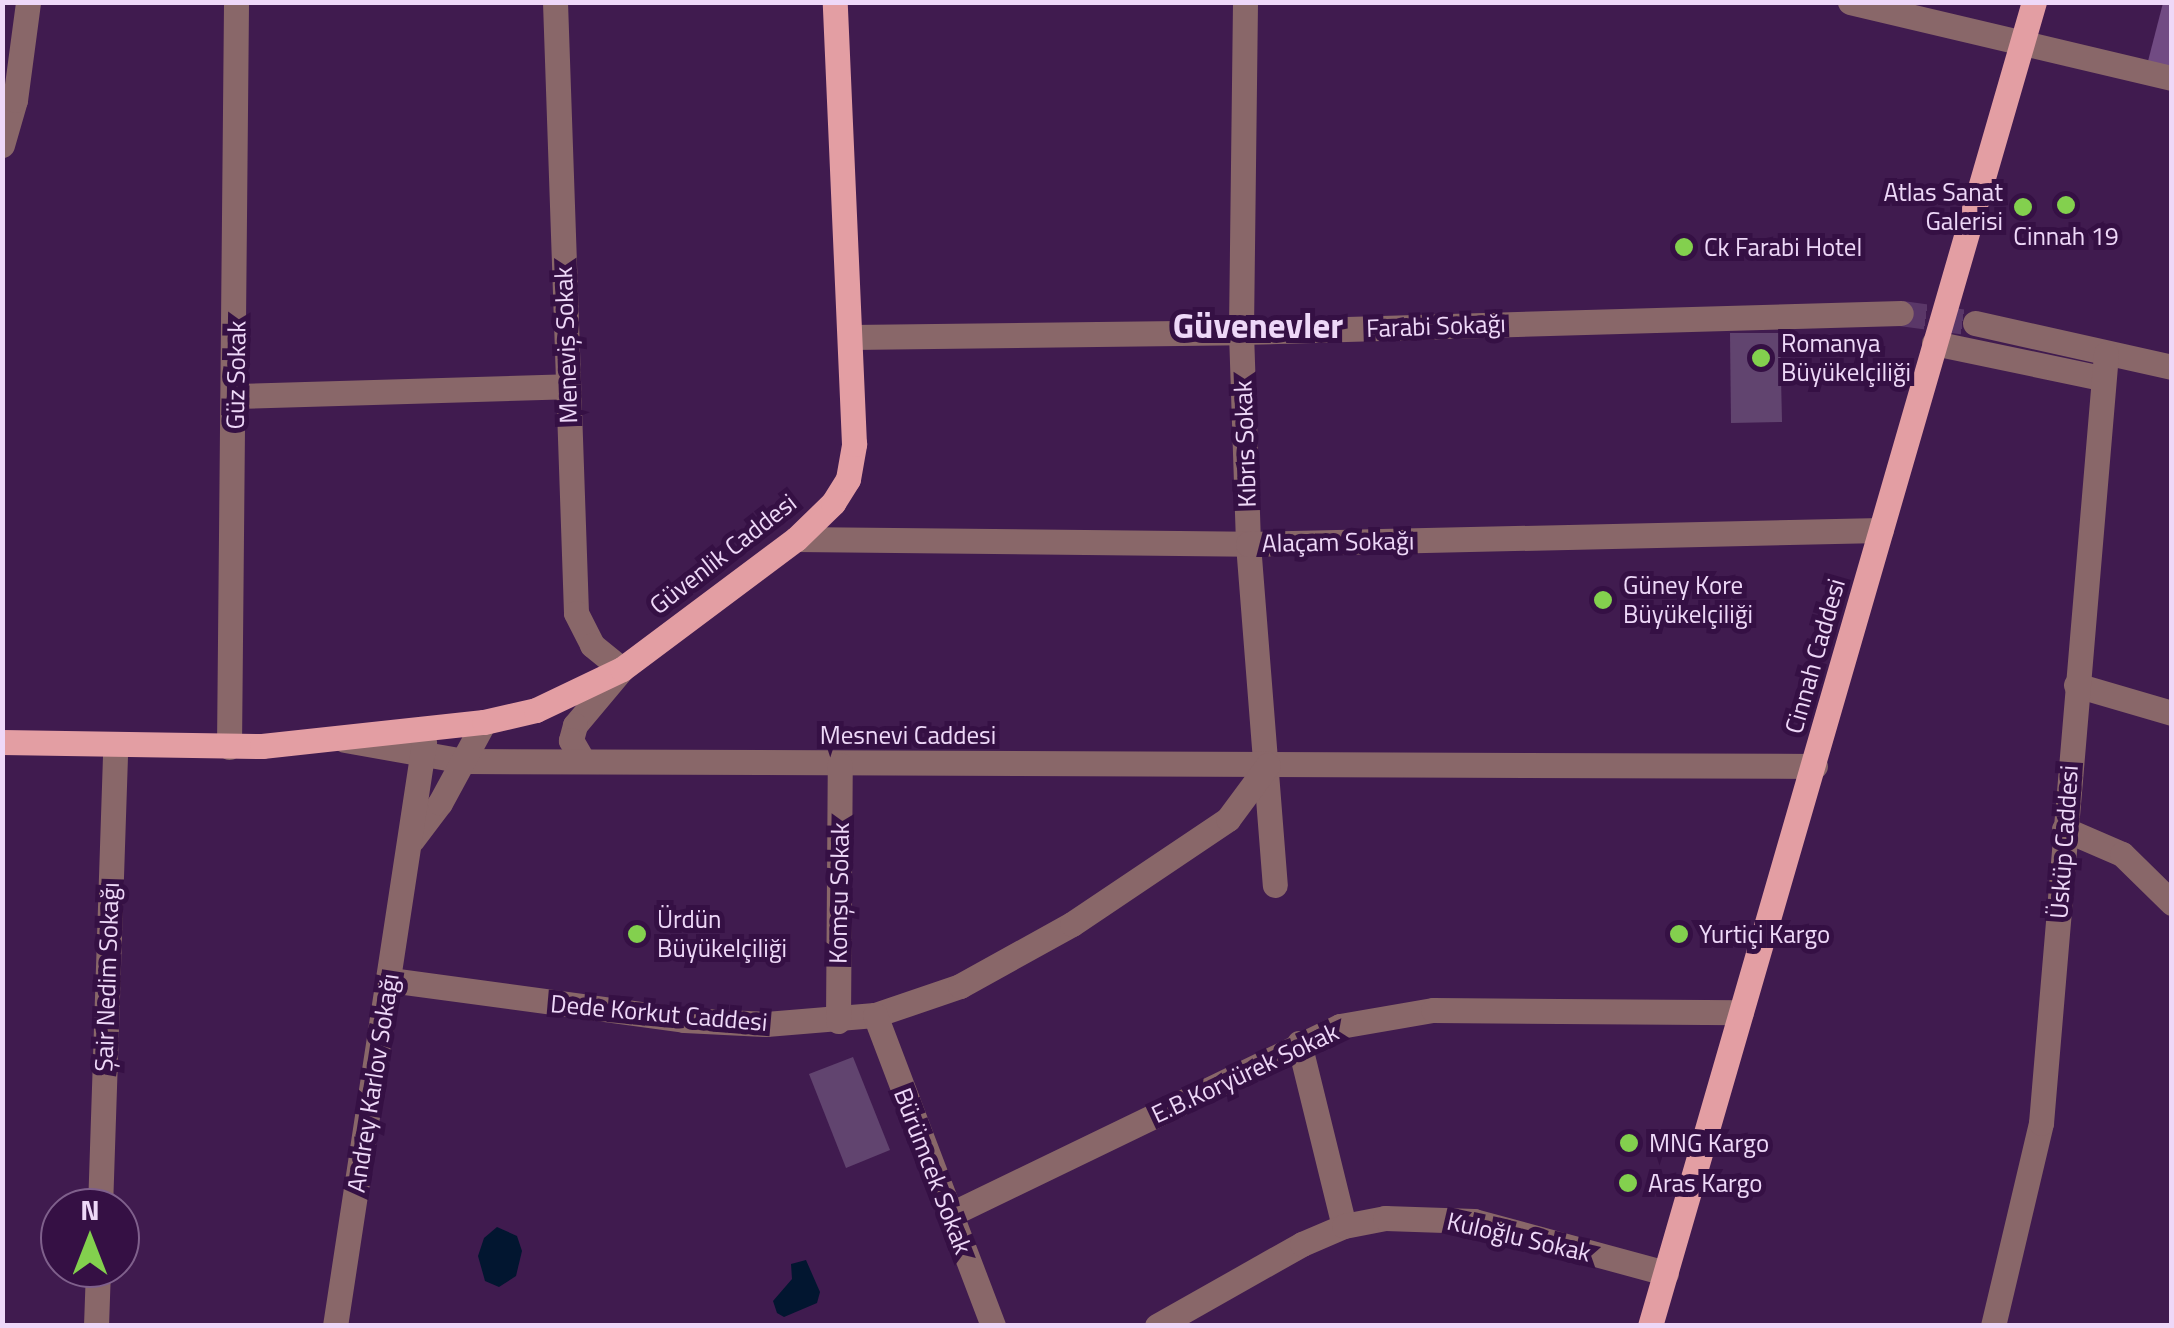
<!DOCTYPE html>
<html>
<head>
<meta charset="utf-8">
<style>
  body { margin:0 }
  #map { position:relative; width:2174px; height:1328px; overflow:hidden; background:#401b4f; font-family:"Titillium Web",sans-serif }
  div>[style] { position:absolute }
  .green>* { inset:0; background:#61446f }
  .forest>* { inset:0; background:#714b83 }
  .water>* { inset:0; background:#021630 }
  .minor-tunnel>* { height:25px; margin-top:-12.5px; transform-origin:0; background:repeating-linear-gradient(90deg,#5a3768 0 25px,transparent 0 37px) }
  .minor>* { height:25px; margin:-12.5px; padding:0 12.5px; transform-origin:12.5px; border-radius:12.5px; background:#896769 }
  .major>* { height:25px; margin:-12.5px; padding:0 12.5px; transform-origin:12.5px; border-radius:12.5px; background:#e39ea3 }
  .dots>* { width:28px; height:28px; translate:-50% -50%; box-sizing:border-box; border:5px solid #351044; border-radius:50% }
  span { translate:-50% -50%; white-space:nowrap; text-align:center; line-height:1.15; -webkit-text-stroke:10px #351044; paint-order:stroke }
  .poi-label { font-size:25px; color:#eed8f8 }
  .right { translate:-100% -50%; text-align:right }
  .left { translate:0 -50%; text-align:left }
  .street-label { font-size:25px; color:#eed8f8 }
  .district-label { font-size:35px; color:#eed8f8; font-weight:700 }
  .frame { position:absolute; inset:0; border:5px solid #eed8f8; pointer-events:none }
  .north { position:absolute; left:40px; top:1188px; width:100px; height:100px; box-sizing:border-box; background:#351044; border:2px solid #7f608c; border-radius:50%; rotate:0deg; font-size:28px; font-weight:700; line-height:40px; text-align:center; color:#eed8f8 }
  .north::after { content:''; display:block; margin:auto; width:35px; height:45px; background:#83d04e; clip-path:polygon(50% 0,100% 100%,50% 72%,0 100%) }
</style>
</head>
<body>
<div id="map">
  <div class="green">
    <i style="clip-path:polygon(1730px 333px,1780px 333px,1782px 422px,1731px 423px)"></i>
    <i style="clip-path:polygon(853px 1057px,890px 1150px,846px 1168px,809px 1074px)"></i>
  </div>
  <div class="forest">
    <i style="clip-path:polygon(2163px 3px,2171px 3px,2171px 69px,2147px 65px)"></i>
  </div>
  <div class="water">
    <i style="clip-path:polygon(497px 1227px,517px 1236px,522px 1251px,516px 1276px,499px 1287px,485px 1281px,478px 1256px,484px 1238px)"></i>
    <i style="clip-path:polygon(806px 1260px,820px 1292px,817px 1303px,784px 1317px,777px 1313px,773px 1301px,792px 1279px,791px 1264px)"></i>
  </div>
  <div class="minor-tunnel">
    <i style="left:1901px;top:313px;width:75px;rotate:7.7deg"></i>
  </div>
  <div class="minor">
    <i style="left:555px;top:2px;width:611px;rotate:88.03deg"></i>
    <i style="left:576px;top:613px;width:36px;rotate:63deg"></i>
    <i style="left:592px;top:645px;width:38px;rotate:39deg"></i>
    <i style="left:622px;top:669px;width:73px;rotate:130deg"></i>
    <i style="left:575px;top:725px;width:16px;rotate:105deg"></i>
    <i style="left:571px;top:740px;width:24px;rotate:60deg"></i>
    <i style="left:1245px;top:2px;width:330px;rotate:90.7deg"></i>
    <i style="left:1241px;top:332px;width:212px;rotate:88.1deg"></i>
    <i style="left:1248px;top:544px;width:342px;rotate:85.5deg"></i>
    <i style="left:1850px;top:2px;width:331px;rotate:13.3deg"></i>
    <i style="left:2px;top:145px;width:47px;rotate:-73.9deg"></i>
    <i style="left:15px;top:100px;width:99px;rotate:-82.4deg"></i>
    <i style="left:1975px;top:323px;width:202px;rotate:12.6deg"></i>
    <i style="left:851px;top:337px;width:390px;rotate:-0.7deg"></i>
    <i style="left:1241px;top:332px;width:660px;rotate:-1.65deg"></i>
    <i style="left:1934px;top:343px;width:172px;rotate:11.8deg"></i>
    <i style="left:236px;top:396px;width:331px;rotate:-1.7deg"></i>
    <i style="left:796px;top:539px;width:452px;rotate:0.6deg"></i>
    <i style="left:1248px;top:544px;width:633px;rotate:-1.27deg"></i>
    <i style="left:2076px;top:685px;width:100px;rotate:16.3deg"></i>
    <i style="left:345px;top:740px;width:121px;rotate:10deg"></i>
    <i style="left:464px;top:761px;width:1351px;rotate:0.21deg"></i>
    <i style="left:229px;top:747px;width:745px;rotate:-89.46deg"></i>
    <i style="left:2064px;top:829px;width:63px;rotate:23.3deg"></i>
    <i style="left:2122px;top:854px;width:70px;rotate:44.4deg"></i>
    <i style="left:412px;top:840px;width:46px;rotate:-52.9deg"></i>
    <i style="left:440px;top:803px;width:92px;rotate:-61.5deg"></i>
    <i style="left:390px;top:980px;width:297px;rotate:7.7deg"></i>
    <i style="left:684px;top:1020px;width:82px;rotate:2.8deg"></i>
    <i style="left:766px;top:1024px;width:109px;rotate:-4.7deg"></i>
    <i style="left:875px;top:1015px;width:90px;rotate:-18.8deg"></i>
    <i style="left:960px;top:986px;width:128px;rotate:-29deg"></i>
    <i style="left:1072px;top:924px;width:188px;rotate:-33.9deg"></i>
    <i style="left:1228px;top:819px;width:67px;rotate:-53.5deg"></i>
    <i style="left:875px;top:1015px;width:333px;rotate:69.2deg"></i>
    <i style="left:838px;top:1021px;width:256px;rotate:-89.6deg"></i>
    <i style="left:1299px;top:1043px;width:188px;rotate:76.2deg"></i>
    <i style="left:100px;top:1208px;width:463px;rotate:-88.1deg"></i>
    <i style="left:949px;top:1215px;width:434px;rotate:-25.8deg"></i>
    <i style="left:1340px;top:1026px;width:94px;rotate:-9.8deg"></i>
    <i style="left:1433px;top:1010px;width:308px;rotate:0.4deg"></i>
    <i style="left:96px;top:1326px;width:58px;rotate:-88deg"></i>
    <i style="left:335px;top:1326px;width:591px;rotate:-81.33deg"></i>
    <i style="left:1157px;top:1326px;width:167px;rotate:-29.5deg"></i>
    <i style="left:1302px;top:1244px;width:46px;rotate:-23.2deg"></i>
    <i style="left:1344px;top:1226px;width:42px;rotate:-11deg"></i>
    <i style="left:1385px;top:1218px;width:89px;rotate:1.9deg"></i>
    <i style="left:1474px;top:1221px;width:199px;rotate:15.2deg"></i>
    <i style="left:1993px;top:1326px;width:209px;rotate:-76.7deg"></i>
    <i style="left:2041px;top:1123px;width:772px;rotate:-85.17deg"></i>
  </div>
  <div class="major">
    <i style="left:2px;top:742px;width:260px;rotate:0.9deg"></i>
    <i style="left:262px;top:746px;width:223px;rotate:-6.2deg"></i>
    <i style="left:484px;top:722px;width:53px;rotate:-13deg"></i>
    <i style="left:536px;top:710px;width:95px;rotate:-25.5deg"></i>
    <i style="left:622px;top:669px;width:217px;rotate:-36.8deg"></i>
    <i style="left:796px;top:539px;width:52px;rotate:-44.2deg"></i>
    <i style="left:833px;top:503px;width:28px;rotate:-58deg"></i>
    <i style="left:848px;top:479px;width:36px;rotate:-80deg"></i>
    <i style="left:854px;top:444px;width:442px;rotate:-92.5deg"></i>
    <i style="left:1650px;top:1326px;width:1379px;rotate:-73.83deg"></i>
  </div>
  <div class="dots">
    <i style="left:2066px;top:205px;background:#83d04e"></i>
    <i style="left:2023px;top:207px;background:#83d04e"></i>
    <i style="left:1684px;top:247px;background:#83d04e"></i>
    <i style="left:1761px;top:358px;background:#83d04e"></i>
    <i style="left:1603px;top:600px;background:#83d04e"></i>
    <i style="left:637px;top:934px;background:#83d04e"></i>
    <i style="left:1679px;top:934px;background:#83d04e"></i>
    <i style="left:1629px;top:1143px;background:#83d04e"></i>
    <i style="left:1628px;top:1183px;background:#83d04e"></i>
  </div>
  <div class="poi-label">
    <span class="right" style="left:2003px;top:207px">Atlas Sanat<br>Galerisi</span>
    <span style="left:2066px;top:236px">Cinnah 19</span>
    <span class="left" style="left:1704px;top:247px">Ck Farabi Hotel</span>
    <span class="left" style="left:1781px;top:358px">Romanya<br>Büyükelçiliği</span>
    <span class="left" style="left:1623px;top:600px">Güney Kore<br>Büyükelçiliği</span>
    <span class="left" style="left:657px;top:934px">Ürdün<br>Büyükelçiliği</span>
    <span class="left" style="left:1699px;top:934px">Yurtiçi Kargo</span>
    <span class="left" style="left:1649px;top:1143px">MNG Kargo</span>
    <span class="left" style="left:1648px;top:1183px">Aras Kargo</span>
  </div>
  <div class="street-label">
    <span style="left:1436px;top:326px;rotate:-2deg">Farabi Sokağı</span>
    <span style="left:566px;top:345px;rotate:-92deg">Meneviş Sokak</span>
    <span style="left:236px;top:375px;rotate:-89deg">Güz Sokak</span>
    <span style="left:1245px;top:444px;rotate:-92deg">Kıbrıs Sokak</span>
    <span style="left:1338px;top:542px;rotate:-1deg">Alaçam Sokağı</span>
    <span style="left:723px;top:554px;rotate:-38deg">Güvenlik Caddesi</span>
    <span style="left:1815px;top:656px;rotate:-74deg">Cinnah Caddesi</span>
    <span style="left:908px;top:735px">Mesnevi Caddesi</span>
    <span style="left:2064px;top:842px;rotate:-86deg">Üsküp Caddesi</span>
    <span style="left:839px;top:893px;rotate:-89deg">Komşu Sokak</span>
    <span style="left:107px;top:977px;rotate:-88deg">Şair Nedim Sokağı</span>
    <span style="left:659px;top:1013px;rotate:5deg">Dede Korkut Caddesi</span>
    <span style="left:1245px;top:1073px;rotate:-25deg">E.B.Koryürek Sokak</span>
    <span style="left:373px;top:1083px;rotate:-81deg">Andrey Karlov Sokağı</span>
    <span style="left:933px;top:1171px;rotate:69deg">Bürümcek Sokak</span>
    <span style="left:1519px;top:1237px;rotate:13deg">Kuloğlu Sokak</span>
  </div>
  <div class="district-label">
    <span style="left:1258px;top:325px">Güvenevler</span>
  </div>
  <div class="frame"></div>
  <div class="north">N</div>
</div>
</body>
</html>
